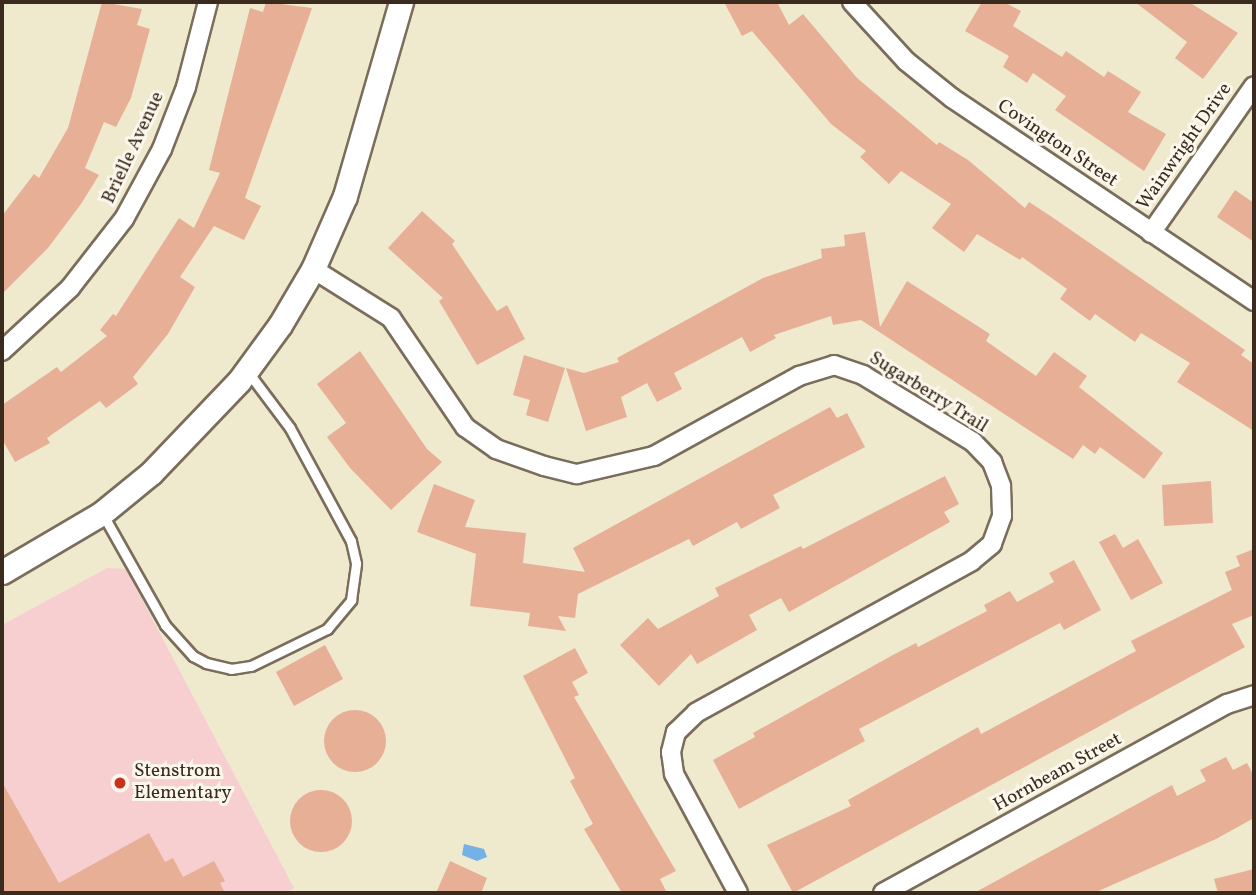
<!DOCTYPE html>
<html>
<head>
<meta charset="utf-8">
<style>
  body { margin:0 }
  #map { position:relative; width:1256px; height:895px; overflow:hidden; background:#efe9ce; font-family:Vollkorn,serif }
  div>[style] { position:absolute }
  .built>* { inset:0; background:#f7cfd0 }
  .water>* { inset:0; background:#74b1e6 }
  .building>* { inset:0; background:#e7b096 }
  .round { border-radius:50% }
  .roads { filter:drop-shadow(2px 0 #7a6d5c) drop-shadow(-2px 0 #7a6d5c) drop-shadow(0 2px #7a6d5c) drop-shadow(0 -2px #7a6d5c) }
  .service>* { height:9px; margin:-4.5px; padding:0 4.5px; transform-origin:4.5px; border-radius:4.5px; background:#fff }
  .minor>* { height:18px; margin:-9px; padding:0 9px; transform-origin:9px; border-radius:9px; background:#fff }
  .tertiary>* { height:23px; margin:-11.5px; padding:0 11.5px; transform-origin:11.5px; border-radius:11.5px; background:#fff }
  .dots>* { width:19px; height:19px; translate:-50% -50%; box-sizing:border-box; border:4px solid #fbf7ec; border-radius:50% }
  span { translate:-50% -50%; white-space:nowrap; text-align:center; line-height:1.15; -webkit-text-stroke:6px #fbf7ec; paint-order:stroke }
  .street-label { font-size:19px; color:#3b2a1e }
  .poi-label { font-size:19px; color:#3b2a1e }
  .left { translate:0 -50%; text-align:left }
  .frame { position:absolute; inset:0; border:4px solid #3b2a1e; pointer-events:none }
</style>
</head>
<body>
<div id="map">
  <div class="built">
    <i style="clip-path:polygon(107px 568px,126px 569px,294px 888px,284px 893px,2px 893px,2px 625px)"></i>
  </div>
  <div class="water">
    <i style="clip-path:polygon(464px 844px,484px 849px,487px 857px,477px 861px,462px 855px)"></i>
  </div>
  <div class="building">
    <i style="clip-path:polygon(102px 2px,142px 9px,137px 25px,150px 29px,131px 98px,116px 127px,104px 122px,85px 168px,99px 175px,81px 204px,48px 248px,2px 294px,2px 216px,34px 174px,39px 178px,68px 128px)"></i>
    <i style="clip-path:polygon(266px 2px,312px 8px,245px 198px,261px 206px,244px 240px,214px 226px,180px 277px,195px 287px,168px 334px,133px 377px,138px 384px,106px 408px,100px 401px,47px 438px,50px 443px,15px 462px,2px 439px,2px 405px,57px 367px,61px 372px,107px 336px,100px 330px,113px 314px,116px 316px,179px 218px,194px 228px,220px 173px,209px 170px,250px 8px,263px 12px)"></i>
    <i style="clip-path:polygon(724px 2px,777px 2px,789px 25px,803px 14px,857px 78px,937px 145px,939px 142px,968px 160px,1025px 208px,1029px 202px,1049px 215px,1245px 350px,1241px 355px,1254px 364px,1254px 431px,1177px 382px,1190px 363px,1141px 333px,1135px 342px,1095px 314px,1090px 321px,1060px 299px,1067px 289px,1022px 257px,1020px 260px,977px 234px,964px 252px,932px 228px,951px 204px,901px 171px,889px 184px,860px 157px,866px 151px,831px 124px,752px 31px,742px 36px)"></i>
    <i style="clip-path:polygon(982px 2px,1004px 2px,1021px 11px,1013px 26px,1062px 57px,1066px 51px,1104px 77px,1108px 71px,1141px 92px,1128px 112px,1166px 134px,1144px 171px,1055px 110px,1066px 96px,1033px 73px,1027px 83px,1003px 67px,1009px 56px,965px 31px)"></i>
    <i style="clip-path:polygon(1135px 2px,1189px 2px,1238px 33px,1203px 79px,1175px 58px,1187px 42px)"></i>
    <i style="clip-path:polygon(1235px 190px,1254px 203px,1254px 242px,1217px 217px)"></i>
    <i style="clip-path:polygon(422px 211px,455px 241px,452px 244px,497px 311px,507px 305px,525px 339px,477px 365px,439px 301px,443px 298px,388px 248px)"></i>
    <i style="clip-path:polygon(865px 232px,880px 327px,907px 281px,990px 334px,986px 341px,1036px 376px,1054px 352px,1087px 376px,1079px 387px,1163px 453px,1144px 479px,1100px 447px,1095px 454px,1083px 445px,1073px 459px,861px 320px,833px 325px,831px 316px,774px 335px,776px 338px,750px 352px,742px 337px,674px 373px,682px 389px,657px 402px,647px 383px,621px 397px,627px 417px,586px 431px,566px 368px,584px 373px,619px 362px,617px 358px,763px 278px,822px 258px,821px 249px,845px 246px,844px 235px)"></i>
    <i style="clip-path:polygon(360px 351px,427px 449px,442px 462px,391px 510px,350px 468px,327px 437px,346px 423px,317px 384px)"></i>
    <i style="clip-path:polygon(524px 355px,565px 368px,548px 422px,526px 415px,530px 400px,513px 395px)"></i>
    <i style="clip-path:polygon(830px 407px,837px 418px,847px 413px,865px 447px,773px 495px,780px 508px,741px 529px,737px 522px,693px 546px,689px 539px,578px 594px,575px 618px,558px 616px,566px 631px,528px 626px,530px 613px,470px 606px,476px 554px,417px 532px,434px 484px,475px 500px,465px 527px,526px 533px,523px 563px,585px 572px,573px 548px)"></i>
    <i style="clip-path:polygon(945px 476px,959px 504px,944px 512px,950px 522px,789px 612px,781px 598px,749px 615px,757px 630px,697px 664px,691px 654px,659px 686px,620px 645px,648px 618px,658px 629px,719px 596px,715px 588px,801px 546px,803px 549px)"></i>
    <i style="clip-path:polygon(1211px 481px,1213px 523px,1164px 526px,1162px 485px)"></i>
    <i style="clip-path:polygon(1115px 534px,1123px 548px,1138px 539px,1163px 583px,1131px 600px,1099px 542px)"></i>
    <i style="clip-path:polygon(1254px 549px,1254px 615px,1232px 624px,1245px 647px,793px 893px,767px 845px,851px 806px,848px 800px,978px 727px,981px 734px,1136px 651px,1131px 641px,1232px 590px,1225px 572px,1240px 566px,1236px 556px)"></i>
    <i style="clip-path:polygon(1074px 560px,1101px 610px,1064px 630px,1060px 623px,859px 729px,865px 741px,739px 809px,713px 760px,755px 737px,753px 733px,891px 656px,916px 643px,918px 647px,987px 611px,984px 605px,1010px 591px,1017px 602px,1054px 582px,1049px 573px)"></i>
    <i style="clip-path:polygon(325px 645px,343px 679px,294px 706px,276px 672px)"></i>
    <i style="clip-path:polygon(575px 648px,588px 673px,572px 682px,579px 695px,574px 697px,676px 871px,660px 879px,667px 893px,622px 893px,584px 829px,593px 824px,570px 781px,575px 778px,523px 676px)"></i>
    <i class="round" style="left:324px;top:710px;width:62px;height:62px"></i>
    <i style="clip-path:polygon(1226px 757px,1233px 770px,1247px 763px,1254px 776px,1254px 818px,1216px 839px,1094px 893px,974px 893px,1172px 785px,1177px 796px,1206px 781px,1200px 770px)"></i>
    <i style="clip-path:polygon(2px 782px,59px 883px,149px 833px,165px 862px,173px 858px,183px 877px,214px 861px,225px 881px,220px 883px,225px 893px,2px 893px)"></i>
    <i class="round" style="left:290px;top:790px;width:62px;height:62px"></i>
    <i style="clip-path:polygon(450px 861px,487px 878px,481px 893px,436px 893px)"></i>
    <i style="clip-path:polygon(1254px 869px,1254px 893px,1218px 893px,1214px 879px)"></i>
  </div>
  <div class="roads">
    <div class="service">
      <i style="left:102px;top:513px;width:129px;rotate:60.6deg"></i>
      <i style="left:165px;top:625px;width:42px;rotate:47.9deg"></i>
      <i style="left:193px;top:656px;width:15px;rotate:28deg"></i>
      <i style="left:206px;top:663px;width:26px;rotate:13deg"></i>
      <i style="left:231px;top:669px;width:20px;rotate:-9deg"></i>
      <i style="left:251px;top:666px;width:85px;rotate:-26deg"></i>
      <i style="left:327px;top:629px;width:38px;rotate:-50deg"></i>
      <i style="left:351px;top:600px;width:37px;rotate:-82deg"></i>
      <i style="left:356px;top:563px;width:23px;rotate:-103deg"></i>
      <i style="left:351px;top:541px;width:128px;rotate:-118.4deg"></i>
      <i style="left:290px;top:428px;width:70px;rotate:-126.9deg"></i>
    </div>
    <div class="minor">
      <i style="left:852px;top:2px;width:80px;rotate:47.5deg"></i>
      <i style="left:906px;top:61px;width:59px;rotate:38.8deg"></i>
      <i style="left:952px;top:98px;width:364px;rotate:33.9deg"></i>
      <i style="left:1151px;top:233px;width:179px;rotate:-55deg"></i>
      <i style="left:313px;top:269px;width:92px;rotate:32.1deg"></i>
      <i style="left:391px;top:318px;width:132px;rotate:55.8deg"></i>
      <i style="left:465px;top:427px;width:38px;rotate:35deg"></i>
      <i style="left:496px;top:449px;width:51px;rotate:19.5deg"></i>
      <i style="left:544px;top:466px;width:34px;rotate:14deg"></i>
      <i style="left:577px;top:474px;width:79px;rotate:-13.2deg"></i>
      <i style="left:654px;top:456px;width:166px;rotate:-28.9deg"></i>
      <i style="left:799px;top:376px;width:37px;rotate:-17deg"></i>
      <i style="left:834px;top:365px;width:31px;rotate:19deg"></i>
      <i style="left:863px;top:375px;width:129px;rotate:31.3deg"></i>
      <i style="left:973px;top:442px;width:28px;rotate:46deg"></i>
      <i style="left:992px;top:462px;width:26px;rotate:69deg"></i>
      <i style="left:1001px;top:486px;width:30px;rotate:88deg"></i>
      <i style="left:1002px;top:516px;width:30px;rotate:110deg"></i>
      <i style="left:992px;top:544px;width:26px;rotate:140deg"></i>
      <i style="left:972px;top:561px;width:315px;rotate:151.2deg"></i>
      <i style="left:696px;top:713px;width:28px;rotate:136deg"></i>
      <i style="left:676px;top:732px;width:21px;rotate:104deg"></i>
      <i style="left:671px;top:752px;width:22px;rotate:82deg"></i>
      <i style="left:674px;top:774px;width:135px;rotate:61.7deg"></i>
      <i style="left:2px;top:351px;width:93px;rotate:-42.8deg"></i>
      <i style="left:70px;top:288px;width:88px;rotate:-52deg"></i>
      <i style="left:124px;top:219px;width:80px;rotate:-61.5deg"></i>
      <i style="left:162px;top:149px;width:66px;rotate:-68.8deg"></i>
      <i style="left:186px;top:87px;width:88px;rotate:-75.5deg"></i>
      <i style="left:883px;top:893px;width:393px;rotate:-28.8deg"></i>
      <i style="left:1227px;top:704px;width:28px;rotate:-18deg"></i>
    </div>
    <div class="tertiary">
      <i style="left:2px;top:572px;width:116px;rotate:-30.5deg"></i>
      <i style="left:102px;top:513px;width:63px;rotate:-39.2deg"></i>
      <i style="left:151px;top:473px;width:127px;rotate:-46.3deg"></i>
      <i style="left:239px;top:381px;width:69px;rotate:-53.8deg"></i>
      <i style="left:280px;top:325px;width:65px;rotate:-59.5deg"></i>
      <i style="left:313px;top:269px;width:80px;rotate:-66.3deg"></i>
      <i style="left:345px;top:196px;width:202px;rotate:-73.9deg"></i>
    </div>
  </div>
  <div class="dots">
    <i style="left:120px;top:783px;background:#c8321e"></i>
  </div>
  <div class="street-label">
    <span style="left:1057px;top:144px;rotate:34deg">Covington Street</span>
    <span style="left:1185px;top:147px;rotate:-55deg">Wainwright Drive</span>
    <span style="left:134px;top:148px;rotate:-65deg">Brielle Avenue</span>
    <span style="left:928px;top:393px;rotate:32deg">Sugarberry Trail</span>
    <span style="left:1058px;top:773px;rotate:-29deg">Hornbeam Street</span>
  </div>
  <div class="poi-label">
    <span class="left" style="left:134px;top:783px">Stenstrom<br>Elementary</span>
  </div>
  <div class="frame"></div>
</div>
</body>
</html>
